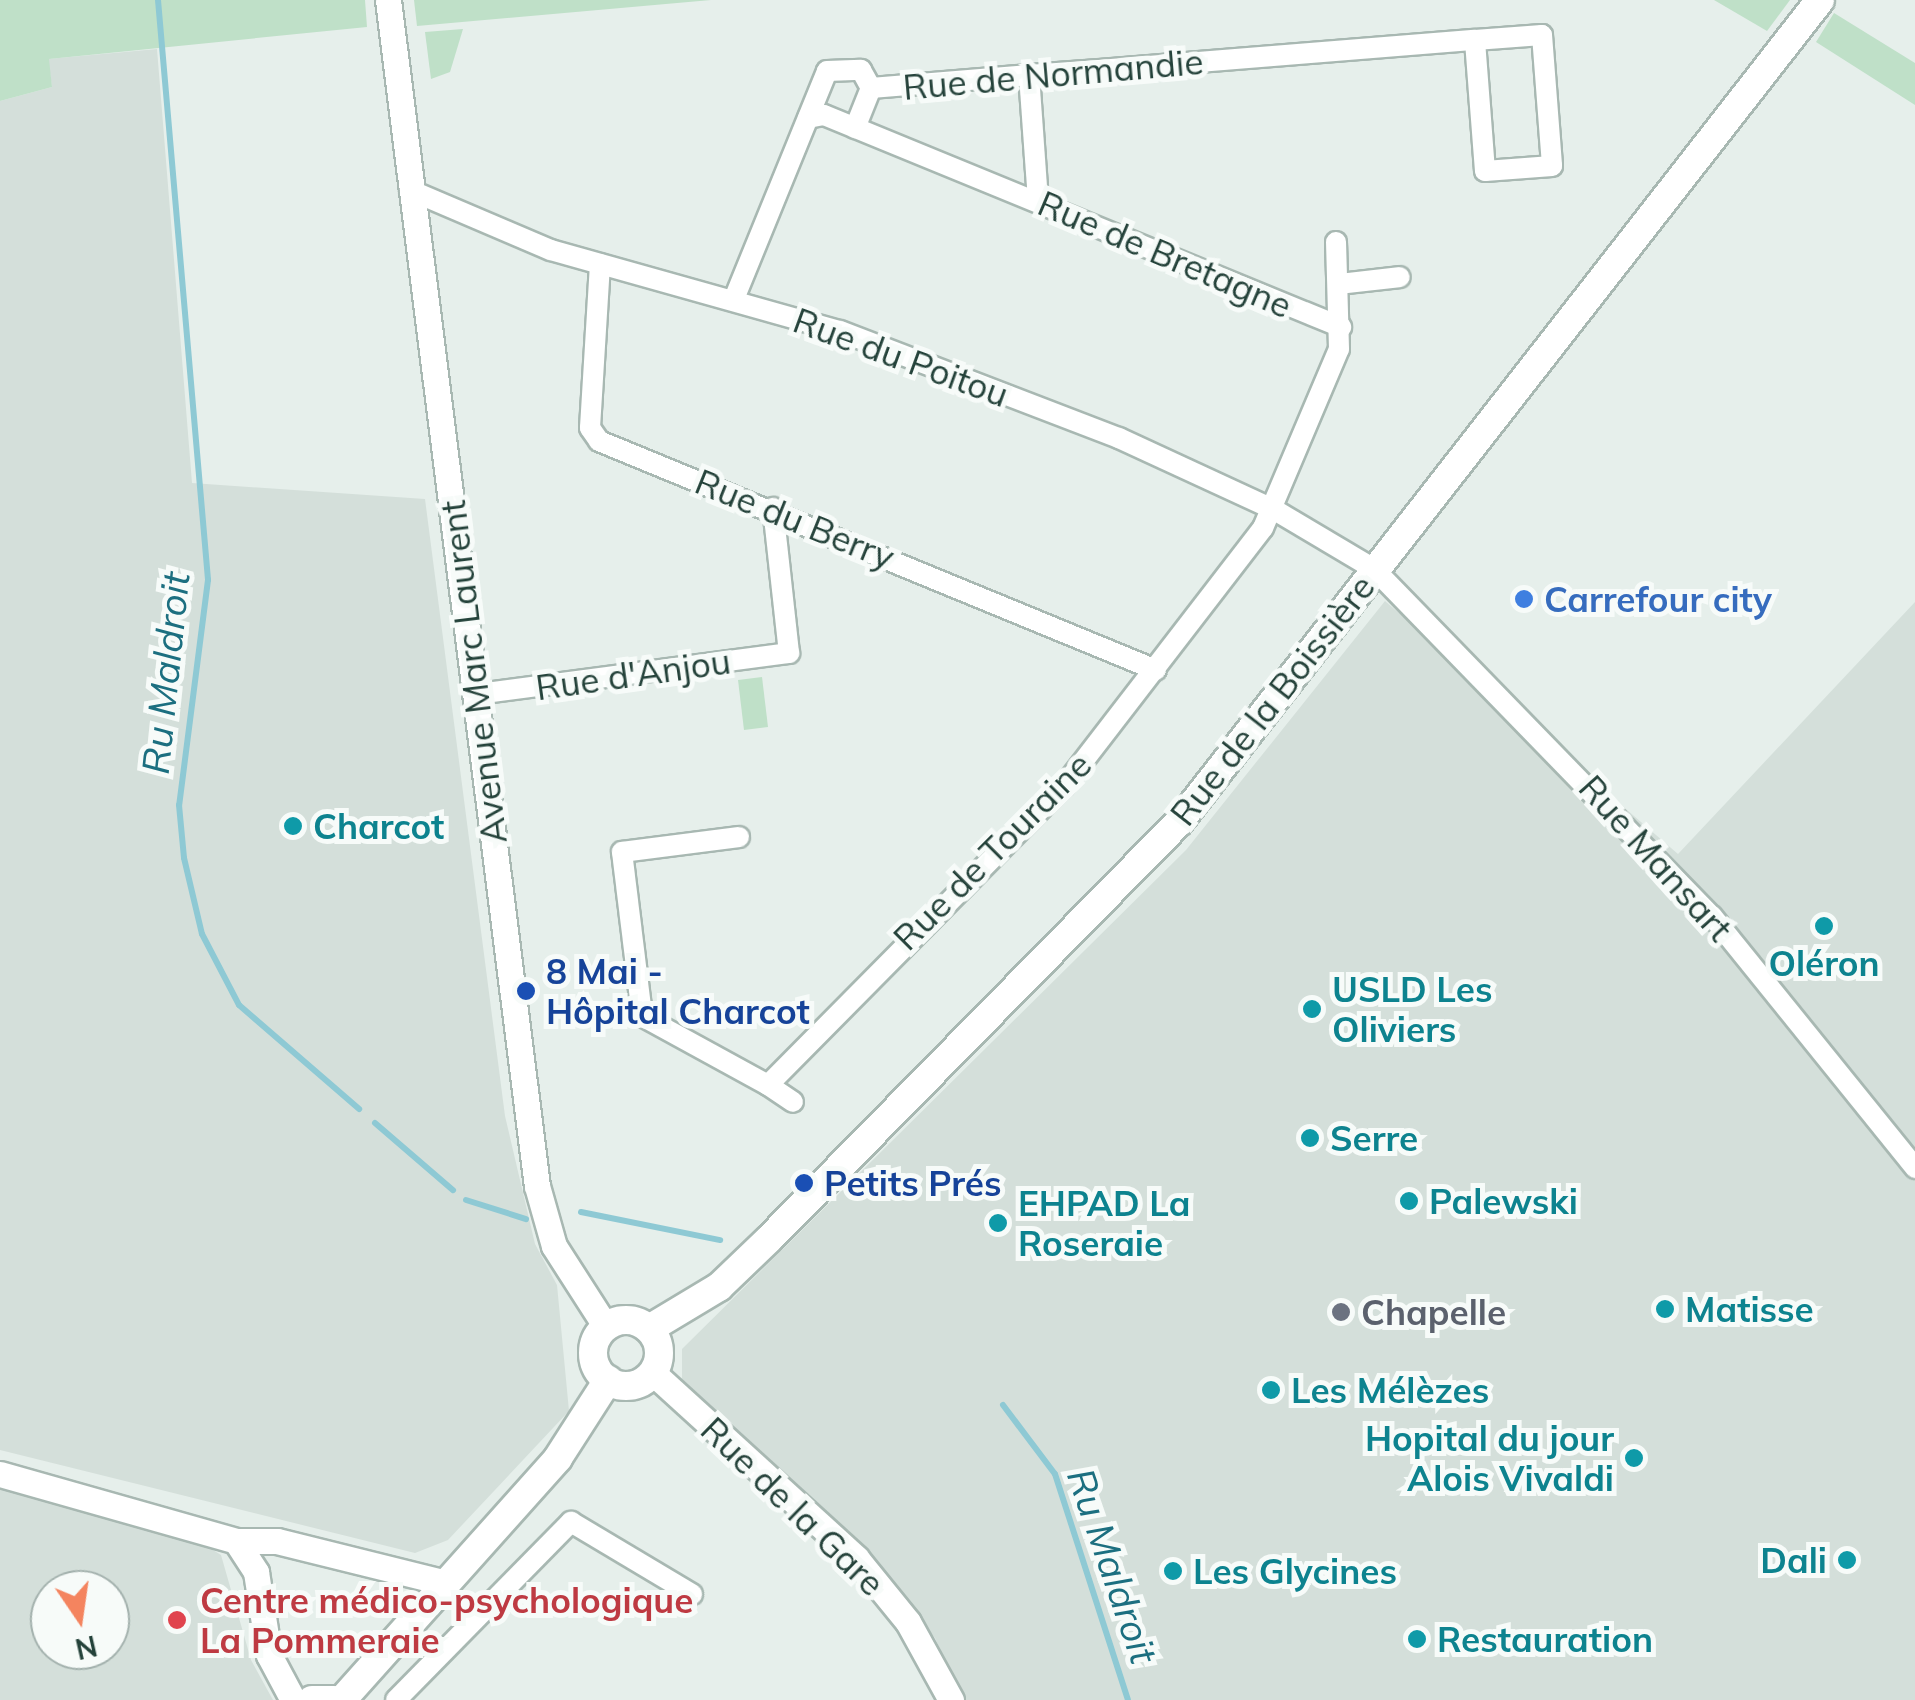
<!DOCTYPE html>
<html>
<head>
<meta charset="utf-8">
<style>
  body { margin:0 }
  #map { position:relative; width:1915px; height:1700px; overflow:hidden; background:#e6efeb; font-family:Mulish,sans-serif }
  div>[style] { position:absolute }
  .built>* { inset:0; background:#d4dfda }
  .green>* { inset:0; background:#bfe0c8 }
  .stream>* { height:6px; margin:-3px; padding:0 3px; transform-origin:3px; border-radius:3px; background:#8ec9d4 }
  .roads { filter:drop-shadow(2px 0 #a8b8b2) drop-shadow(-2px 0 #a8b8b2) drop-shadow(0 2px #a8b8b2) drop-shadow(0 -2px #a8b8b2) }
  .minor>* { height:20px; margin:-10px; padding:0 10px; transform-origin:10px; border-radius:10px; background:#fff }
  .tertiary>* { height:25px; margin:-12.5px; padding:0 12.5px; transform-origin:12.5px; border-radius:12.5px; background:#fff }
  .secondary>* { height:28px; margin:-14px; padding:0 14px; transform-origin:14px; border-radius:14px; background:#fff }
  .secondary>.ring { margin:-14px; padding:0; box-sizing:content-box; background:none; border:28px solid #fff; border-radius:50% }
  .dots>* { width:28px; height:28px; translate:-50% -50%; box-sizing:border-box; border:5px solid #f7fbf9; border-radius:50% }
  span { translate:-50% -50%; white-space:nowrap; text-align:center; line-height:1.15; -webkit-text-stroke:10px #f7fbf9; paint-order:stroke }
  .street-label { font-size:35px; color:#24423a }
  .shop-label { font-size:35px; color:#366cbe; font-weight:700 }
  .left { translate:0 -50%; text-align:left }
  .culture-label { font-size:35px; color:#0d838f; font-weight:700 }
  .right { translate:-100% -50%; text-align:right }
  .transit-label { font-size:35px; color:#164399; font-weight:700 }
  .worship-label { font-size:35px; color:#5b616d; font-weight:700 }
  .health-label { font-size:35px; color:#be3a42; font-weight:700 }
  .water-label { font-size:38px; color:#1c6f80; font-style:italic }
  .north { position:absolute; left:30px; top:1570px; width:100px; height:100px; box-sizing:border-box; background:#f7fbf9; border:2px solid #a3b1ad; border-radius:50%; rotate:167deg; font-size:28px; font-weight:700; line-height:40px; text-align:center; color:#24423a }
  .north::after { content:''; display:block; margin:auto; width:35px; height:45px; background:#f4845f; clip-path:polygon(50% 0,100% 100%,50% 72%,0 100%) }
</style>
</head>
<body>
<div id="map">
  <div class="built">
    <i style="clip-path:polygon(157px 49px,192px 483px,425px 499px,505px 1116px,535px 1244px,557px 1285px,569px 1411px,448px 1540px,415px 1553px,0 1450px,0 101px,52px 87px,48px 59px)"></i>
    <i style="clip-path:polygon(1385px 601px,1678px 854px,1915px 602px,1915px 1700px,962px 1700px,935px 1638px,845px 1529px,682px 1380px,682px 1349px,1186px 850px)"></i>
    <i style="clip-path:polygon(evenodd,0 1489px,191px 1536px,221px 1555px,251px 1660px,273px 1700px,0 1700px,0 1489px,50px 1590px,110px 1590px,110px 1650px,50px 1650px,50px 1590px)"></i>
  </div>
  <div class="green">
    <i style="clip-path:polygon(0 0,365px 0,367px 27px,49px 59px,52px 87px,0 101px)"></i>
    <i style="clip-path:polygon(414px 0,711px 0,417px 26px)"></i>
    <i style="clip-path:polygon(1714px 0,1790px 0,1767px 31px)"></i>
    <i style="clip-path:polygon(1834px 13px,1915px 63px,1915px 105px,1816px 42px)"></i>
    <i style="clip-path:polygon(463px 29px,450px 72px,431px 79px,425px 32px)"></i>
    <i style="clip-path:polygon(762px 677px,768px 727px,744px 730px,738px 680px)"></i>
  </div>
  <div class="stream">
    <i style="left:158px;top:0;width:582px;rotate:85.07deg"></i>
    <i style="left:208px;top:580px;width:227px;rotate:97.3deg"></i>
    <i style="left:179px;top:805px;width:53px;rotate:84.6deg"></i>
    <i style="left:184px;top:858px;width:78px;rotate:76.7deg"></i>
    <i style="left:202px;top:934px;width:80px;rotate:62.5deg"></i>
    <i style="left:239px;top:1005px;width:159px;rotate:40.9deg"></i>
    <i style="left:375px;top:1123px;width:103px;rotate:40.7deg"></i>
    <i style="left:466px;top:1200px;width:63px;rotate:17.6deg"></i>
    <i style="left:581px;top:1212px;width:142px;rotate:11.4deg"></i>
    <i style="left:1003px;top:1405px;width:86px;rotate:53deg"></i>
    <i style="left:1055px;top:1474px;width:237px;rotate:72.1deg"></i>
  </div>
  <div class="roads">
    <div class="minor">
      <i style="left:1029px;top:75px;width:127px;rotate:85.9deg"></i>
      <i style="left:808px;top:118px;width:16px;rotate:-11deg"></i>
      <i style="left:824px;top:115px;width:559px;rotate:22.3deg"></i>
      <i style="left:855px;top:128px;width:43px;rotate:-68.2deg"></i>
      <i style="left:410px;top:190px;width:153px;rotate:23.1deg"></i>
      <i style="left:551px;top:250px;width:300px;rotate:15.7deg"></i>
      <i style="left:840px;top:331px;width:299px;rotate:21deg"></i>
      <i style="left:1119px;top:438px;width:170px;rotate:24.8deg"></i>
      <i style="left:1273px;top:509px;width:117px;rotate:30.7deg"></i>
      <i style="left:1374px;top:569px;width:484px;rotate:45.8deg"></i>
      <i style="left:1712px;top:916px;width:324px;rotate:51.1deg"></i>
      <i style="left:600px;top:264px;width:164px;rotate:93.5deg"></i>
      <i style="left:590px;top:428px;width:16px;rotate:55deg"></i>
      <i style="left:599px;top:441px;width:602px;rotate:22.35deg"></i>
      <i style="left:1339px;top:284px;width:61px;rotate:-6.5deg"></i>
      <i style="left:734px;top:299px;width:246px;rotate:-67.8deg"></i>
      <i style="left:827px;top:71px;width:34px;rotate:-2deg"></i>
      <i style="left:861px;top:70px;width:21px;rotate:61deg"></i>
      <i style="left:871px;top:88px;width:159px;rotate:-4.7deg"></i>
      <i style="left:1029px;top:75px;width:70px;rotate:-4.1deg"></i>
      <i style="left:1099px;top:70px;width:377px;rotate:-4.6deg"></i>
      <i style="left:1475px;top:40px;width:67px;rotate:-4.3deg"></i>
      <i style="left:1542px;top:35px;width:131px;rotate:85.6deg"></i>
      <i style="left:1552px;top:166px;width:67px;rotate:175.7deg"></i>
      <i style="left:1485px;top:171px;width:131px;rotate:-94.4deg"></i>
      <i style="left:477px;top:694px;width:315px;rotate:-7.5deg"></i>
      <i style="left:789px;top:653px;width:146px;rotate:-96.3deg"></i>
      <i style="left:739px;top:837px;width:118px;rotate:172.7deg"></i>
      <i style="left:622px;top:852px;width:165px;rotate:83deg"></i>
      <i style="left:642px;top:1016px;width:144px;rotate:28.7deg"></i>
      <i style="left:768px;top:1085px;width:422px;rotate:-45.3deg"></i>
      <i style="left:1065px;top:785px;width:324px;rotate:-52.4deg"></i>
      <i style="left:1263px;top:528px;width:194px;rotate:-67deg"></i>
      <i style="left:1339px;top:349px;width:107px;rotate:-91.6deg"></i>
      <i style="left:768px;top:1085px;width:30px;rotate:34deg"></i>
      <i style="left:396px;top:1700px;width:250px;rotate:-45.5deg"></i>
      <i style="left:571px;top:1522px;width:141px;rotate:30.8deg"></i>
    </div>
    <div class="tertiary">
      <i style="left:388px;top:0;width:1195px;rotate:82.84deg"></i>
      <i style="left:537px;top:1186px;width:62px;rotate:74.2deg"></i>
      <i style="left:554px;top:1246px;width:96px;rotate:57.3deg"></i>
      <i style="left:653px;top:1373px;width:275px;rotate:42.3deg"></i>
      <i style="left:856px;top:1558px;width:82px;rotate:50.9deg"></i>
      <i style="left:908px;top:1622px;width:89px;rotate:61.1deg"></i>
      <i style="left:0;top:1474px;width:245px;rotate:15.8deg"></i>
      <i style="left:236px;top:1541px;width:37px;rotate:57deg"></i>
      <i style="left:256px;top:1572px;width:84px;rotate:81.1deg"></i>
      <i style="left:269px;top:1655px;width:51px;rotate:61.9deg"></i>
      <i style="left:236px;top:1541px;width:41px"></i>
      <i style="left:277px;top:1541px;width:175px;rotate:13.9deg"></i>
    </div>
    <div class="secondary">
      <i class="ring" style="left:593px;top:1320px;width:38px;height:38px"></i>
      <i style="left:649px;top:1329px;width:82px;rotate:-31deg"></i>
      <i style="left:719px;top:1287px;width:69px;rotate:-43.8deg"></i>
      <i style="left:769px;top:1239px;width:585px;rotate:-45.48deg"></i>
      <i style="left:1179px;top:822px;width:1042px;rotate:-52.05deg"></i>
      <i style="left:312px;top:1700px;width:22px"></i>
      <i style="left:342px;top:1700px;width:324px;rotate:-48.2deg"></i>
      <i style="left:558px;top:1458px;width:93px;rotate:-57.3deg"></i>
    </div>
  </div>
  <div class="dots">
    <i style="left:1524px;top:599px;background:#3f7fe0"></i>
    <i style="left:293px;top:826px;background:#0f9aa8"></i>
    <i style="left:1824px;top:926px;background:#0f9aa8"></i>
    <i style="left:526px;top:991px;background:#1a4fb4"></i>
    <i style="left:1312px;top:1009px;background:#0f9aa8"></i>
    <i style="left:1310px;top:1138px;background:#0f9aa8"></i>
    <i style="left:804px;top:1183px;background:#1a4fb4"></i>
    <i style="left:1409px;top:1201px;background:#0f9aa8"></i>
    <i style="left:998px;top:1223px;background:#0f9aa8"></i>
    <i style="left:1665px;top:1309px;background:#0f9aa8"></i>
    <i style="left:1341px;top:1312px;background:#6b7280"></i>
    <i style="left:1271px;top:1390px;background:#0f9aa8"></i>
    <i style="left:1634px;top:1458px;background:#0f9aa8"></i>
    <i style="left:1847px;top:1560px;background:#0f9aa8"></i>
    <i style="left:1173px;top:1571px;background:#0f9aa8"></i>
    <i style="left:177px;top:1620px;background:#e0444e"></i>
    <i style="left:1417px;top:1639px;background:#0f9aa8"></i>
  </div>
  <div class="street-label">
    <span style="left:1053px;top:74px;rotate:-5deg">Rue de Normandie</span>
    <span style="left:1165px;top:254px;rotate:23deg">Rue de Bretagne</span>
    <span style="left:901px;top:357px;rotate:20deg">Rue du Poitou</span>
    <span style="left:795px;top:519px;rotate:22deg">Rue du Berry</span>
    <span style="left:473px;top:672px;rotate:-97deg">Avenue Marc Laurent</span>
    <span style="left:633px;top:674px;rotate:-8deg">Rue d'Anjou</span>
    <span style="left:1272px;top:700px;rotate:-52deg">Rue de la Boissière</span>
    <span style="left:992px;top:851px;rotate:-45deg">Rue de Touraine</span>
    <span style="left:1656px;top:858px;rotate:48deg">Rue Mansart</span>
    <span style="left:793px;top:1506px;rotate:44deg">Rue de la Gare</span>
  </div>
  <div class="shop-label">
    <span class="left" style="left:1544px;top:599px">Carrefour city</span>
  </div>
  <div class="culture-label">
    <span class="left" style="left:313px;top:826px">Charcot</span>
    <span style="left:1824px;top:963px">Oléron</span>
    <span class="left" style="left:1332px;top:1009px">USLD Les<br>Oliviers</span>
    <span class="left" style="left:1330px;top:1138px">Serre</span>
    <span class="left" style="left:1429px;top:1201px">Palewski</span>
    <span class="left" style="left:1018px;top:1223px">EHPAD La<br>Roseraie</span>
    <span class="left" style="left:1685px;top:1309px">Matisse</span>
    <span class="left" style="left:1291px;top:1390px">Les Mélèzes</span>
    <span class="right" style="left:1614px;top:1458px">Hopital du jour<br>Alois Vivaldi</span>
    <span class="right" style="left:1827px;top:1560px">Dali</span>
    <span class="left" style="left:1193px;top:1571px">Les Glycines</span>
    <span class="left" style="left:1437px;top:1639px">Restauration</span>
  </div>
  <div class="transit-label">
    <span class="left" style="left:546px;top:991px">8 Mai -<br>Hôpital Charcot</span>
    <span class="left" style="left:824px;top:1183px">Petits Prés</span>
  </div>
  <div class="worship-label">
    <span class="left" style="left:1361px;top:1312px">Chapelle</span>
  </div>
  <div class="health-label">
    <span class="left" style="left:200px;top:1620px">Centre médico-psychologique<br>La Pommeraie</span>
  </div>
  <div class="water-label">
    <span style="left:166px;top:673px;rotate:-84deg">Ru Maldroit</span>
    <span style="left:1112px;top:1566px;rotate:71deg">Ru Maldroit</span>
  </div>
  <div class="north">N</div>
</div>
</body>
</html>
